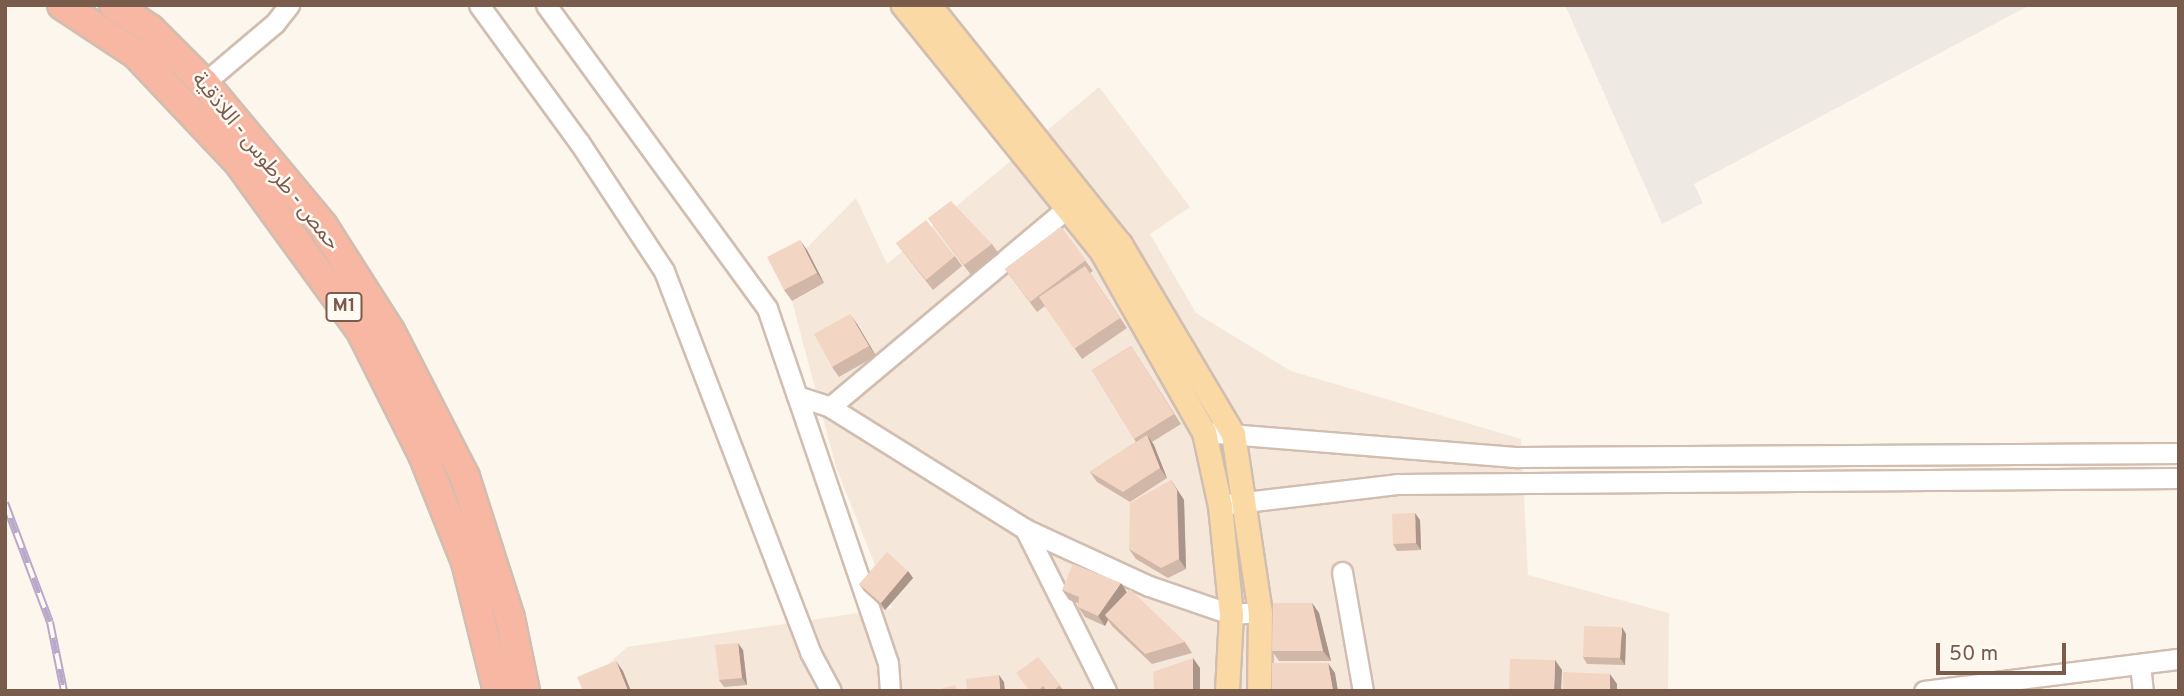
<!DOCTYPE html>
<html>
<head>
<meta charset="utf-8">
<style>
  body { margin:0 }
  #map { position:relative; width:2184px; height:696px; overflow:hidden; background:#fdf6ec; font-family:Overpass,"Noto Sans Arabic",sans-serif }
  div>[style] { position:absolute }
  .residential>* { inset:0; background:#f5e8da }
  .industrial>* { inset:0; background:#efe9e4 }
  .roads { filter:drop-shadow(2px 0 #d1beb0) drop-shadow(-2px 0 #d1beb0) drop-shadow(0 2px #d1beb0) drop-shadow(0 -2px #d1beb0) }
  .minor>* { height:19px; margin:-9.5px; padding:0 9.5px; transform-origin:9.5px; border-radius:9.5px; background:#fff }
  .major>* { height:23px; margin:-11.5px; padding:0 11.5px; transform-origin:11.5px; border-radius:11.5px; background:#fbd9a5 }
  .highway>* { height:28px; margin:-14px; padding:0 14px; transform-origin:14px; border-radius:14px; background:#f7b7a3 }
  .rail>* { height:8px; margin-top:-4px; transform-origin:0; background:repeating-linear-gradient(90deg,#fffaf3 0 16px,#b9a8c9 0 32px); box-sizing:border-box; border-block:2px solid #b9a8c9 }
  .wall>* { inset:0; background:#d1b7a8 }
  .shaded-wall>* { inset:0; background:#aa9588 }
  .building>* { inset:0; background:#f3d5c3 }
  span { translate:-50% -50%; white-space:nowrap; text-align:center; line-height:1.15; -webkit-text-stroke:5px #fffaf3; paint-order:stroke }
  .shield-label span { padding:2px 5px; background:#fffaf3; border:2px solid; border-radius:5px; -webkit-text-stroke-width:0 }
  .shield-label { font-size:19px; color:#7a5c4d; font-weight:700 }
  .street-label { font-size:21px; color:#7a5c4d }
  .frame { position:absolute; inset:0; border:7px solid #7a5c4d; pointer-events:none }
  .scale { position:absolute; left:1936px; top:643px; width:130px; height:32px; box-sizing:border-box; border:4px solid #7a5c4d; border-top:0; padding-left:9px; font-size:21px; line-height:24px; white-space:nowrap; color:#7a5c4d; -webkit-text-stroke:5px #fffaf3; paint-order:stroke }
</style>
</head>
<body>
<div id="map">
  <div class="residential">
    <i style="clip-path:polygon(1099px 87px,1190px 207px,1150px 234px,1196px 313px,1291px 371px,1521px 439px,1528px 575px,1669px 613px,1668px 691px,595px 691px,594px 677px,627px 647px,892px 608px,836px 467px,784px 271px,856px 198px,887px 264px)"></i>
  </div>
  <div class="industrial">
    <i style="clip-path:polygon(1565px 5px,2030px 5px,1694px 184px,1703px 203px,1662px 224px)"></i>
  </div>
  <div class="roads">
    <div class="minor">
      <i style="left:479px;top:5px;width:170px;rotate:53.9deg"></i>
      <i style="left:579px;top:142px;width:154px;rotate:56.6deg"></i>
      <i style="left:664px;top:271px;width:408px;rotate:69deg"></i>
      <i style="left:810px;top:652px;width:44px;rotate:61.7deg"></i>
      <i style="left:546px;top:5px;width:375px;rotate:53.9deg"></i>
      <i style="left:767px;top:308px;width:93px;rotate:71.2deg"></i>
      <i style="left:204px;top:83px;width:93px;rotate:-40.2deg"></i>
      <i style="left:275px;top:23px;width:23px;rotate:-52deg"></i>
      <i style="left:830px;top:407px;width:309px;rotate:-40deg"></i>
      <i style="left:1204px;top:432px;width:315px;rotate:4.6deg"></i>
      <i style="left:1518px;top:457px;width:661px;rotate:-0.35deg"></i>
      <i style="left:1228px;top:504px;width:170px;rotate:-6.7deg"></i>
      <i style="left:1397px;top:484px;width:782px;rotate:-0.44deg"></i>
      <i style="left:1025px;top:529px;width:181px;rotate:63.4deg"></i>
      <i style="left:1342px;top:572px;width:121px;rotate:80deg"></i>
      <i style="left:2140px;top:664px;width:27px;rotate:84deg"></i>
      <i style="left:890px;top:691px;width:28px;rotate:-94deg"></i>
      <i style="left:888px;top:663px;width:282px;rotate:-108.8deg"></i>
      <i style="left:797px;top:396px;width:35px;rotate:18deg"></i>
      <i style="left:830px;top:407px;width:230px;rotate:32deg"></i>
      <i style="left:1025px;top:529px;width:136px;rotate:24.7deg"></i>
      <i style="left:1149px;top:586px;width:87px;rotate:18.9deg"></i>
      <i style="left:1231px;top:614px;width:29px;rotate:-4deg"></i>
      <i style="left:1924px;top:691px;width:257px;rotate:-7.2deg"></i>
    </div>
    <div class="major">
      <i style="left:903px;top:5px;width:317px;rotate:51.1deg"></i>
      <i style="left:1102px;top:252px;width:207px;rotate:60.5deg"></i>
      <i style="left:1204px;top:432px;width:76px;rotate:77.8deg"></i>
      <i style="left:1220px;top:506px;width:109px;rotate:84.2deg"></i>
      <i style="left:1231px;top:614px;width:77px;rotate:93deg"></i>
      <i style="left:929px;top:5px;width:306px;rotate:51.4deg"></i>
      <i style="left:1120px;top:244px;width:221px;rotate:59.3deg"></i>
      <i style="left:1233px;top:434px;width:180px;rotate:81.4deg"></i>
      <i style="left:1260px;top:612px;width:79px;rotate:90.7deg"></i>
    </div>
    <div class="highway">
      <i style="left:62px;top:5px;width:89px;rotate:33.5deg"></i>
      <i style="left:136px;top:54px;width:150px;rotate:46.6deg"></i>
      <i style="left:239px;top:163px;width:208px;rotate:54deg"></i>
      <i style="left:361px;top:331px;width:141px;rotate:63.4deg"></i>
      <i style="left:424px;top:457px;width:113px;rotate:68.2deg"></i>
      <i style="left:466px;top:562px;width:133px;rotate:76.1deg"></i>
      <i style="left:114px;top:5px;width:43px;rotate:33.7deg"></i>
      <i style="left:150px;top:29px;width:76px;rotate:45deg"></i>
      <i style="left:204px;top:83px;width:186px;rotate:50.2deg"></i>
      <i style="left:323px;top:226px;width:125px;rotate:57.5deg"></i>
      <i style="left:390px;top:331px;width:164px;rotate:62.8deg"></i>
      <i style="left:465px;top:477px;width:148px;rotate:72.3deg"></i>
      <i style="left:510px;top:618px;width:75px;rotate:78.4deg"></i>
    </div>
  </div>
  <div class="rail">
    <i style="left:5px;top:503px;width:127px;rotate:69.3deg"></i>
    <i style="left:50px;top:622px;width:70px;rotate:78.5deg"></i>
  </div>
  <div class="wall">
    <i style="clip-path:polygon(928px 218px,992px 244px,999px 254px,971px 275px)"></i>
    <i style="clip-path:polygon(1061px 227px,1093px 271px,1090px 273px,1127px 328px,1082px 359px,1045px 306px,1037px 312px,1005px 269px)"></i>
    <i style="clip-path:polygon(896px 243px,955px 256px,962px 266px,933px 290px)"></i>
    <i style="clip-path:polygon(807px 250px,824px 283px,792px 301px,784px 290px)"></i>
    <i style="clip-path:polygon(857px 324px,876px 356px,839px 377px,832px 367px)"></i>
    <i style="clip-path:polygon(1131px 346px,1181px 424px,1152px 442px,1167px 478px,1130px 502px,1097px 482px,1090px 472px,1136px 442px,1092px 370px)"></i>
    <i style="clip-path:polygon(1178px 491px,1184px 500px,1186px 569px,1168px 578px,1136px 559px,1129px 549px)"></i>
    <i style="clip-path:polygon(1420px 520px,1421px 550px,1397px 551px,1393px 544px)"></i>
    <i style="clip-path:polygon(908px 571px,913px 578px,885px 610px,864px 591px,859px 584px)"></i>
    <i style="clip-path:polygon(1062px 590px,1127px 593px,1185px 642px,1192px 653px,1152px 664px,1112px 626px,1108px 620px,1105px 626px,1085px 617px,1078px 607px,1078px 603px,1069px 600px)"></i>
    <i style="clip-path:polygon(1312px 603px,1319px 613px,1331px 661px,1279px 661px,1272px 651px)"></i>
    <i style="clip-path:polygon(1626px 634px,1625px 665px,1587px 664px,1583px 657px)"></i>
    <i style="clip-path:polygon(743px 650px,747px 685px,724px 687px,719px 680px)"></i>
    <i style="clip-path:polygon(1038px 657px,1064px 691px,1029px 691px)"></i>
  </div>
  <div class="shaded-wall">
    <i style="clip-path:polygon(800px 240px,807px 250px,824px 283px,817px 273px)"></i>
    <i style="clip-path:polygon(850px 314px,857px 324px,876px 356px,869px 346px)"></i>
    <i style="clip-path:polygon(1147px 435px,1154px 445px,1167px 478px,1160px 468px)"></i>
    <i style="clip-path:polygon(1171px 480px,1184px 500px,1186px 569px,1179px 559px)"></i>
    <i style="clip-path:polygon(1415px 513px,1420px 520px,1421px 550px,1416px 543px)"></i>
    <i style="clip-path:polygon(908px 571px,913px 578px,885px 610px,881px 603px)"></i>
    <i style="clip-path:polygon(1121px 583px,1128px 594px,1105px 615px,1108px 620px,1105px 626px,1098px 616px)"></i>
    <i style="clip-path:polygon(1312px 603px,1319px 613px,1331px 661px,1323px 651px)"></i>
    <i style="clip-path:polygon(1622px 627px,1626px 634px,1625px 665px,1620px 658px)"></i>
    <i style="clip-path:polygon(738px 643px,743px 650px,747px 685px,742px 678px)"></i>
    <i style="clip-path:polygon(1193px 658px,1200px 668px,1200px 691px,1193px 691px)"></i>
    <i style="clip-path:polygon(1555px 660px,1562px 670px,1561px 691px,1554px 691px)"></i>
    <i style="clip-path:polygon(616px 661px,623px 671px,631px 691px,628px 691px)"></i>
    <i style="clip-path:polygon(1328px 663px,1335px 673px,1338px 691px,1333px 691px)"></i>
    <i style="clip-path:polygon(1610px 674px,1617px 684px,1617px 691px,1610px 691px)"></i>
    <i style="clip-path:polygon(999px 675px,1004px 682px,1005px 691px,1000px 691px)"></i>
  </div>
  <div class="building">
    <i style="clip-path:polygon(951px 201px,992px 244px,964px 265px,928px 218px)"></i>
    <i style="clip-path:polygon(926px 220px,955px 256px,926px 280px,896px 243px)"></i>
    <i style="clip-path:polygon(1061px 227px,1086px 260px,1030px 302px,1005px 269px)"></i>
    <i style="clip-path:polygon(800px 240px,817px 273px,784px 290px,767px 257px)"></i>
    <i style="clip-path:polygon(1085px 266px,1120px 318px,1074px 349px,1039px 297px)"></i>
    <i style="clip-path:polygon(850px 314px,869px 346px,832px 367px,814px 334px)"></i>
    <i style="clip-path:polygon(1131px 346px,1174px 414px,1134px 439px,1092px 370px)"></i>
    <i style="clip-path:polygon(1147px 435px,1160px 468px,1123px 492px,1090px 472px)"></i>
    <i style="clip-path:polygon(1171px 480px,1177px 490px,1179px 559px,1161px 568px,1129px 549px,1130px 503px)"></i>
    <i style="clip-path:polygon(1415px 513px,1416px 543px,1393px 544px,1392px 514px)"></i>
    <i style="clip-path:polygon(887px 552px,908px 571px,881px 603px,859px 584px)"></i>
    <i style="clip-path:polygon(1073px 564px,1121px 583px,1098px 616px,1078px 607px,1079px 597px,1062px 590px)"></i>
    <i style="clip-path:polygon(1130px 589px,1185px 642px,1145px 654px,1105px 615px)"></i>
    <i style="clip-path:polygon(1273px 603px,1312px 603px,1323px 651px,1272px 651px)"></i>
    <i style="clip-path:polygon(1584px 626px,1622px 627px,1620px 658px,1583px 657px)"></i>
    <i style="clip-path:polygon(738px 643px,742px 678px,719px 680px,715px 645px)"></i>
    <i style="clip-path:polygon(1038px 657px,1060px 685px,1053px 691px,1047px 691px,1043px 686px,1038px 691px,1030px 691px,1016px 673px)"></i>
    <i style="clip-path:polygon(1193px 658px,1193px 691px,1154px 691px,1153px 672px)"></i>
    <i style="clip-path:polygon(1510px 659px,1555px 660px,1554px 691px,1509px 691px)"></i>
    <i style="clip-path:polygon(616px 661px,628px 691px,583px 691px,577px 677px)"></i>
    <i style="clip-path:polygon(1272px 663px,1328px 663px,1333px 691px,1272px 691px)"></i>
    <i style="clip-path:polygon(1563px 672px,1610px 674px,1610px 691px,1563px 691px)"></i>
    <i style="clip-path:polygon(999px 675px,1000px 691px,967px 691px,966px 679px)"></i>
    <i style="clip-path:polygon(955px 685px,957px 691px,933px 691px)"></i>
  </div>
  <div class="shield-label">
    <span style="left:344px;top:307px">M1</span>
  </div>
  <div class="street-label">
    <span style="left:265px;top:162px;rotate:51deg">حمص - طرطوس - اللاذقية</span>
  </div>
  <div class="frame"></div>
  <div class="scale">50 m</div>
</div>
</body>
</html>
